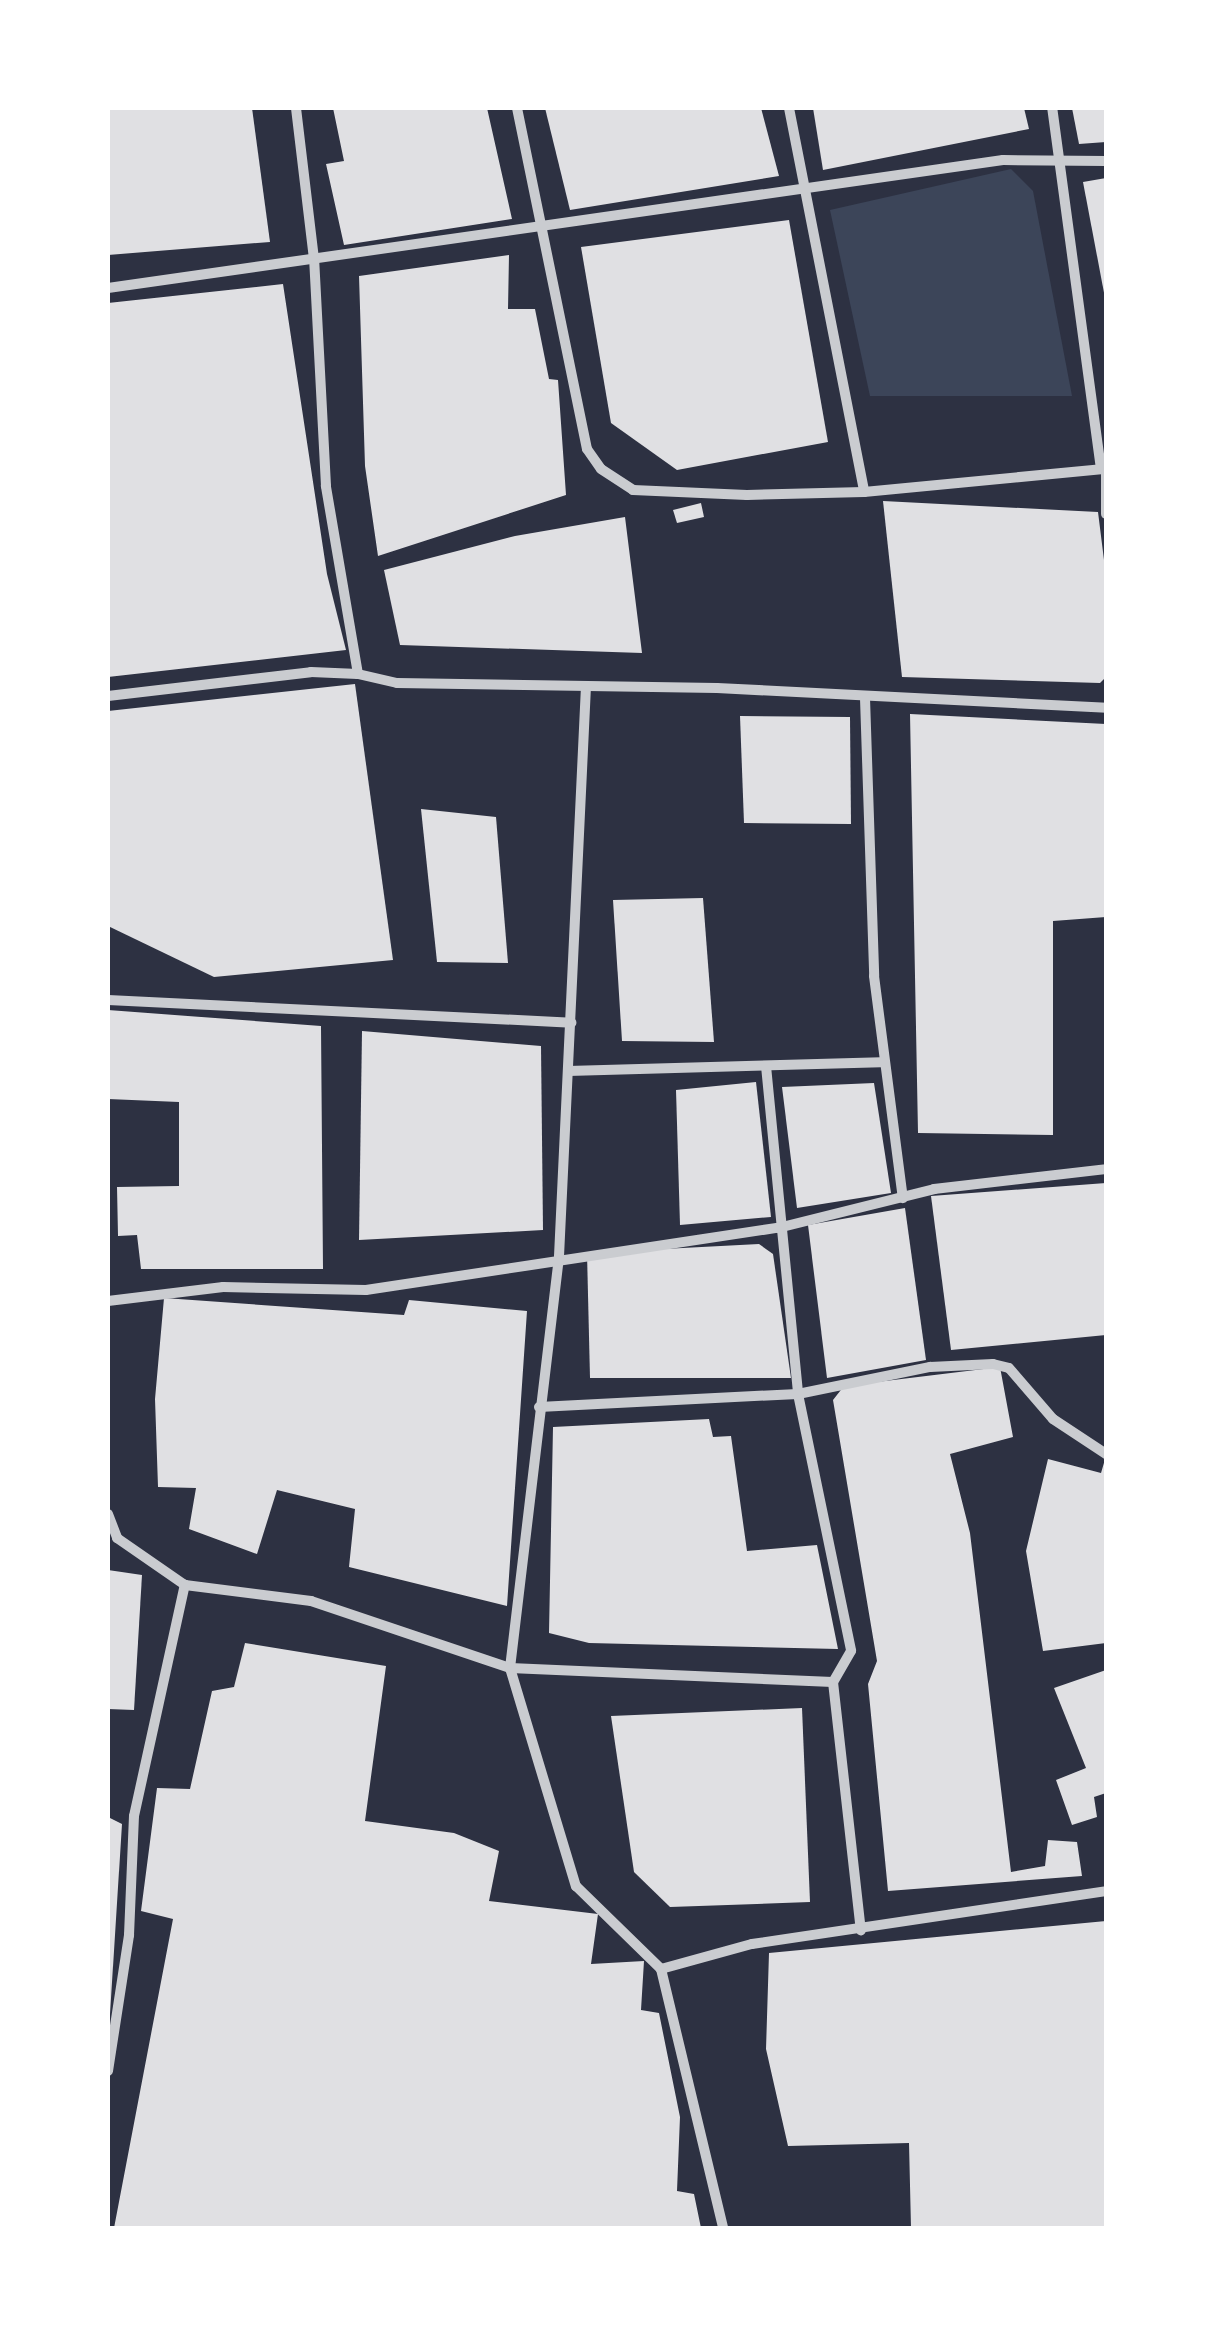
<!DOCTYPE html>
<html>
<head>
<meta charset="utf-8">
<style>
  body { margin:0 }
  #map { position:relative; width:1214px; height:2336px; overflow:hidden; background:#2d3142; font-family:Manrope,sans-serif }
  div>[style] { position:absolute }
  .green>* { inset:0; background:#3c4559 }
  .building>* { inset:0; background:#e0e0e3 }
  .minor>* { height:10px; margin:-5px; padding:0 5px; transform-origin:5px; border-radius:5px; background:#caccd0 }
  span { translate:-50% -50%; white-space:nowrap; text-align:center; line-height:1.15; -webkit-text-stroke:8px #fff; paint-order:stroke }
  .frame { position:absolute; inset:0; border:110px solid #fff; pointer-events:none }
</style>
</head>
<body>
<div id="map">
  <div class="green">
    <i style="clip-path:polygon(1011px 169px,1033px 191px,1072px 396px,870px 396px,830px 210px)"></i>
  </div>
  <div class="building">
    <i style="clip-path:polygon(108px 108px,252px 108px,270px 242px,108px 255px)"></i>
    <i style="clip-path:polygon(333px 108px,487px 108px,512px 219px,344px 245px,326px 164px,344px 161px)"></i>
    <i style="clip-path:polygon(545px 108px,761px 108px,779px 176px,570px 210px)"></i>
    <i style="clip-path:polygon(813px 108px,1024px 108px,1029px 129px,823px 170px)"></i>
    <i style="clip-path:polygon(1072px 108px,1106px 108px,1106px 142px,1079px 144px)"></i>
    <i style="clip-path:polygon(1106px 178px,1106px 298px,1105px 298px,1083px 182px)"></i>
    <i style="clip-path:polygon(789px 220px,828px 442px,677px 470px,611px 423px,581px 247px)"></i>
    <i style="clip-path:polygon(509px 255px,508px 309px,535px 309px,549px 379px,558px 380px,566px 495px,378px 556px,365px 466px,359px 276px)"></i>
    <i style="clip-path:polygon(283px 284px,327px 574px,346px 650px,108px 677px,108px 303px)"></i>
    <i style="clip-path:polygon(883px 501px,1098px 512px,1106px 576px,1106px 677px,1100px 683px,902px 677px)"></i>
    <i style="clip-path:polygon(701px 503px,704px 517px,677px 523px,673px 510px)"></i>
    <i style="clip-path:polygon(625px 517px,642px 653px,400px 645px,384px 570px,515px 536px)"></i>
    <i style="clip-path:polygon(355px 684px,393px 960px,214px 977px,108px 926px,108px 711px)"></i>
    <i style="clip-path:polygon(910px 714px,1106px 724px,1106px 917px,1053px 921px,1053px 1135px,918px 1133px)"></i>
    <i style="clip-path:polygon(740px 716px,850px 717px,851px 824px,744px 823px)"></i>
    <i style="clip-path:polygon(421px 809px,496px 817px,508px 963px,437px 962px)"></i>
    <i style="clip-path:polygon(703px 898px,714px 1042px,622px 1041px,613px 900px)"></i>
    <i style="clip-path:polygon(108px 1010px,321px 1026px,323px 1269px,141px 1269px,137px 1235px,118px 1236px,117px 1187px,179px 1186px,179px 1102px,108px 1099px)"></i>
    <i style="clip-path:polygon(362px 1031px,541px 1046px,543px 1230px,359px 1240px)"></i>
    <i style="clip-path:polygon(756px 1082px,771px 1217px,680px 1225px,676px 1090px)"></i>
    <i style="clip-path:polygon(874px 1083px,891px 1193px,797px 1208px,782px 1087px)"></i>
    <i style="clip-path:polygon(1106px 1183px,1106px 1335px,951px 1350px,931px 1196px)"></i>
    <i style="clip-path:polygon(905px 1208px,926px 1360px,827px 1378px,808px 1225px)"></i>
    <i style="clip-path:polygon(759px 1244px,773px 1254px,791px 1378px,590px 1378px,587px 1253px)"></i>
    <i style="clip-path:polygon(164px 1298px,404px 1315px,409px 1300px,527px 1311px,507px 1606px,349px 1567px,355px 1509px,277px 1490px,257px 1554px,189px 1529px,196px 1488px,158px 1487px,155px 1399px)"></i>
    <i style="clip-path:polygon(1000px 1367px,1013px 1437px,950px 1454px,970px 1533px,1011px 1872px,1045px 1866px,1048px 1840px,1077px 1842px,1082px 1876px,888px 1891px,868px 1684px,877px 1661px,833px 1400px,844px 1386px)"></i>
    <i style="clip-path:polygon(709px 1419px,713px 1437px,731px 1436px,747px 1551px,817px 1545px,838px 1649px,589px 1643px,549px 1633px,553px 1427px)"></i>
    <i style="clip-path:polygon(1106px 1456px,1106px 1643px,1043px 1651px,1026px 1551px,1048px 1459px,1101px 1473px)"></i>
    <i style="clip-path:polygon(108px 1570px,142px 1575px,134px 1710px,108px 1709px)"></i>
    <i style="clip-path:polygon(245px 1643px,386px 1666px,365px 1821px,454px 1833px,499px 1851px,489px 1901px,598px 1914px,591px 1964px,644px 1961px,641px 2010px,659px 2013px,680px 2117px,677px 2191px,694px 2194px,701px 2228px,114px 2228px,173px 1919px,141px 1911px,157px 1788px,190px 1789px,212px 1691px,234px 1687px)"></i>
    <i style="clip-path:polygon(1106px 1670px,1106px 1793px,1094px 1797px,1097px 1817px,1072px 1825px,1056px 1780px,1086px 1768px,1054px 1688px)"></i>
    <i style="clip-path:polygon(802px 1708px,810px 1902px,670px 1907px,634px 1872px,611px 1716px)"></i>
    <i style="clip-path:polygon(108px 1817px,122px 1824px,110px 2014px,108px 2014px)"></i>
    <i style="clip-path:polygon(1106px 1921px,1106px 2228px,911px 2228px,909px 2143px,788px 2146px,766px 2049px,769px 1953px)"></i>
  </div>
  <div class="minor">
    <i style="left:517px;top:108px;width:348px;rotate:78.4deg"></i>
    <i style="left:587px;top:449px;width:24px;rotate:55deg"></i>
    <i style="left:601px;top:469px;width:38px;rotate:33deg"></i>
    <i style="left:633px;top:490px;width:114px;rotate:2.5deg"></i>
    <i style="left:747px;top:495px;width:117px;rotate:-1.5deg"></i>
    <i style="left:864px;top:492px;width:238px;rotate:-5.5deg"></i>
    <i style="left:1101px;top:469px;width:364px;rotate:-97.7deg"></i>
    <i style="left:789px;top:108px;width:391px;rotate:78.9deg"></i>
    <i style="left:108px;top:288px;width:904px;rotate:-8.14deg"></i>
    <i style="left:1003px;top:160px;width:103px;rotate:0.6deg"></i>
    <i style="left:1106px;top:468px;width:46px;rotate:90deg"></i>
    <i style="left:358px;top:674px;width:40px;rotate:13deg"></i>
    <i style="left:397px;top:683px;width:320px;rotate:0.9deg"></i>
    <i style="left:717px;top:688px;width:390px;rotate:2.9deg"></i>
    <i style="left:586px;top:686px;width:572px;rotate:92.71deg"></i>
    <i style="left:559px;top:1257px;width:414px;rotate:96.8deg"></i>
    <i style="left:510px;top:1668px;width:323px;rotate:2.5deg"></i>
    <i style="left:833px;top:1682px;width:250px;rotate:83.6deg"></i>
    <i style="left:108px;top:696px;width:204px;rotate:-6.7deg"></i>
    <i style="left:311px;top:672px;width:47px;rotate:2.4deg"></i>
    <i style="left:358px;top:674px;width:191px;rotate:-99.7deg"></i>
    <i style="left:326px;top:486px;width:227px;rotate:-93deg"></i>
    <i style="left:314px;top:259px;width:152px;rotate:-96.8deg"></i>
    <i style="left:865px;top:698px;width:278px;rotate:88.1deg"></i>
    <i style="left:874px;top:976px;width:224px;rotate:82.6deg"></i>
    <i style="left:108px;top:1000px;width:464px;rotate:2.8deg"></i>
    <i style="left:766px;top:1066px;width:330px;rotate:84.4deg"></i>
    <i style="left:798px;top:1394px;width:262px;rotate:78.3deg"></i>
    <i style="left:851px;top:1651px;width:36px;rotate:120deg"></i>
    <i style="left:568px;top:1071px;width:313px;rotate:-1.6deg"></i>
    <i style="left:108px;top:1301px;width:116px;rotate:-6.9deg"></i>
    <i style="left:223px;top:1287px;width:143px;rotate:1.2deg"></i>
    <i style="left:366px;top:1290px;width:417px;rotate:-8.6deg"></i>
    <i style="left:778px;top:1228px;width:161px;rotate:-14deg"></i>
    <i style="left:934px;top:1189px;width:173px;rotate:-6.6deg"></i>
    <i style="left:539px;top:1407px;width:259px;rotate:-2.9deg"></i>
    <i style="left:798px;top:1394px;width:135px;rotate:-11.6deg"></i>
    <i style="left:930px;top:1367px;width:63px;rotate:-2.7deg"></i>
    <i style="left:993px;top:1364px;width:16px;rotate:14deg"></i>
    <i style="left:1009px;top:1368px;width:67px;rotate:49.2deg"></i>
    <i style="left:1053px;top:1419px;width:64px;rotate:33.4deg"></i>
    <i style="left:108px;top:1514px;width:26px;rotate:69deg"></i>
    <i style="left:117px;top:1538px;width:83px;rotate:34.7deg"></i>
    <i style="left:185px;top:1585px;width:127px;rotate:7.2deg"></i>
    <i style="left:311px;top:1601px;width:210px;rotate:18.6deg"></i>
    <i style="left:510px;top:1668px;width:228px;rotate:73.2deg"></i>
    <i style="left:576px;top:1886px;width:119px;rotate:44.3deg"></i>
    <i style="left:661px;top:1969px;width:266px;rotate:76.5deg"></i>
    <i style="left:661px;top:1969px;width:94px;rotate:-15.4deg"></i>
    <i style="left:752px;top:1944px;width:358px;rotate:-8.5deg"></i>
    <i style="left:108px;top:2071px;width:138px;rotate:-81.2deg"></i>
    <i style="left:129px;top:1935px;width:119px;rotate:-87.6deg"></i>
    <i style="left:134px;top:1816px;width:237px;rotate:-77.6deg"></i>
  </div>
  <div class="frame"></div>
</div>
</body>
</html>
